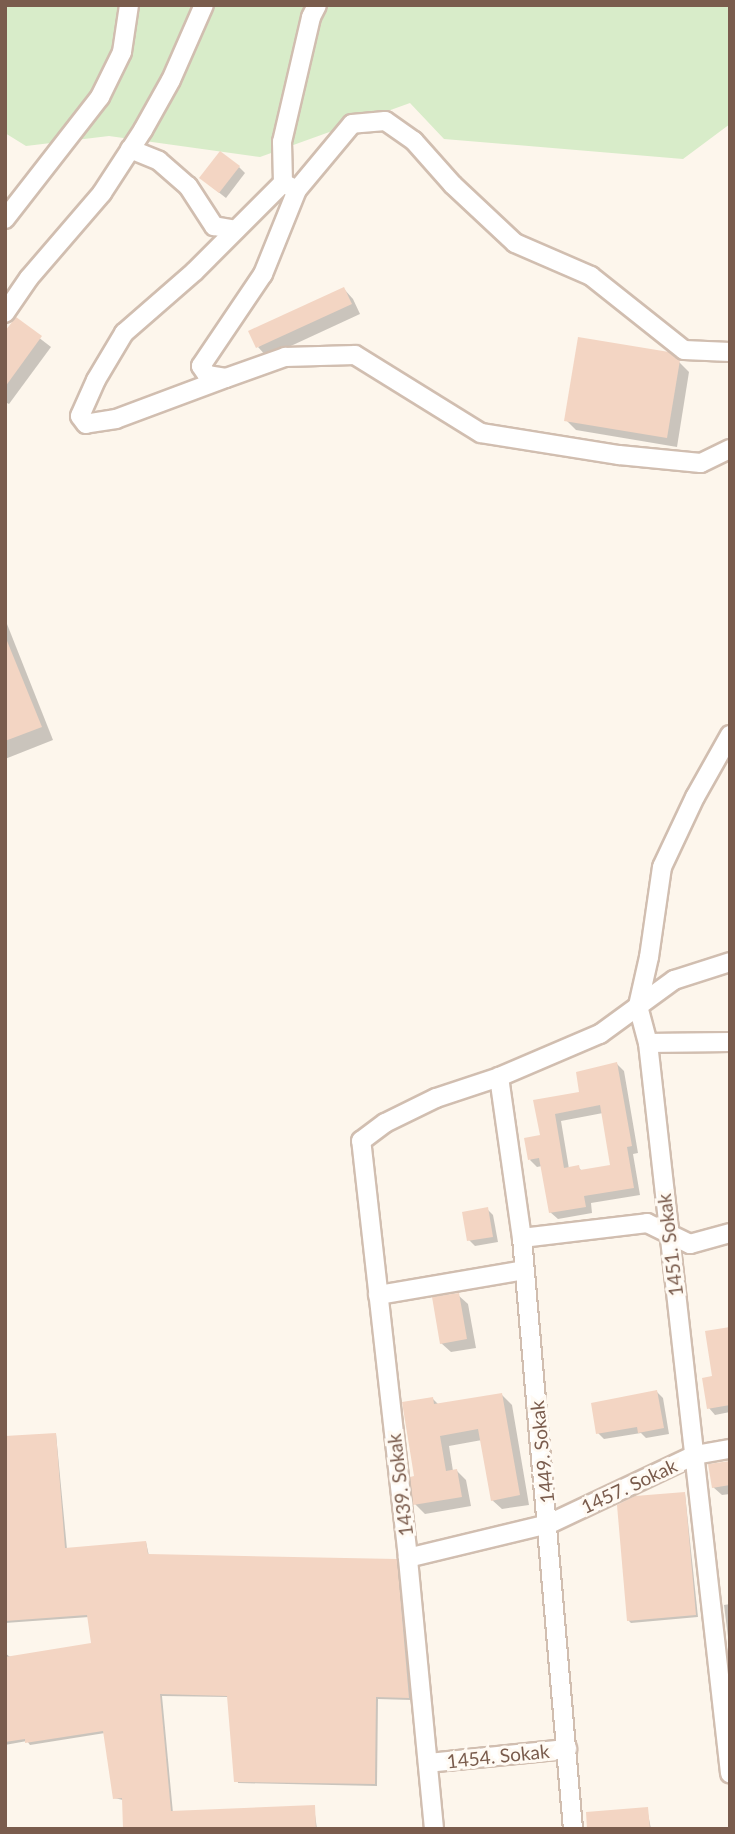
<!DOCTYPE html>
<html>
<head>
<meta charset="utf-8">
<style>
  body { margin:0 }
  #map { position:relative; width:735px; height:1834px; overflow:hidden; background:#fdf6ec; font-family:Lato,sans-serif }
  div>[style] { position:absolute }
  .green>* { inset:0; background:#d8ecc9 }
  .shadow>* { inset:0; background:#0003 }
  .building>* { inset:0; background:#f3d5c3 }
  .roads { filter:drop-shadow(2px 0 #d1beb0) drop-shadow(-2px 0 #d1beb0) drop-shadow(0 2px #d1beb0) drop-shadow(0 -2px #d1beb0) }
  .minor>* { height:18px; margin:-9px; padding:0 9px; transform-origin:9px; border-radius:9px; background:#fff }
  span { translate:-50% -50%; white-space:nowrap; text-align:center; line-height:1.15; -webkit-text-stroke:6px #fffaf3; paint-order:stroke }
  .street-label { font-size:19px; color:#7a5c4d }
  .frame { position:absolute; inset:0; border:7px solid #7a5c4d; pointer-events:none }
</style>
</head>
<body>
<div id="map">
  <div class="green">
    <i style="clip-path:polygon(5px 5px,730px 5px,730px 124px,683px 159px,444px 139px,410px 103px,260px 157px,109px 136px,26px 146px,5px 133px)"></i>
  </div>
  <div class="shadow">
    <i style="clip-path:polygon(239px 167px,245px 173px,226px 198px,208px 184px)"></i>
    <i style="clip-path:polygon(344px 289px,353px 299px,360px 314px,267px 357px,258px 347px)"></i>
    <i style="clip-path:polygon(16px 320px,51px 347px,9px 404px,5px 402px,5px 334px)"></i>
    <i style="clip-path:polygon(679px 362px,689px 372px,677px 447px,576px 430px,566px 420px)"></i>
    <i style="clip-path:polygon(5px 619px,53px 740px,5px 759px)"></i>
    <i style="clip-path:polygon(evenodd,617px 1064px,624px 1071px,638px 1153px,633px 1154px,640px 1195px,591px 1203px,592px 1213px,558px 1219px,550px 1212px,542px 1166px,537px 1167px,530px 1160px,542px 1137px,535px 1101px,581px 1093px,617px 1064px,603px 1113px,612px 1166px,582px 1171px,578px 1167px,569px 1169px,561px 1121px,603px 1113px)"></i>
    <i style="clip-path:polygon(487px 1209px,493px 1215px,498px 1242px,475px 1246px,469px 1240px)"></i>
    <i style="clip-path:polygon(458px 1295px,468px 1304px,476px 1348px,451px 1352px,441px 1343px)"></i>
    <i style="clip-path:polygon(730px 1329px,730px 1412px,715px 1415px,709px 1408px,714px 1378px)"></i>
    <i style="clip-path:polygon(657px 1392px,663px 1398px,669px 1434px,646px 1438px,641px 1433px,604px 1439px,598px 1433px)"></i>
    <i style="clip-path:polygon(502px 1395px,512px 1405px,529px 1505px,502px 1509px,492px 1500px,482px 1440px,449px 1446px,453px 1471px,457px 1471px,466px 1480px,471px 1506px,425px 1514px,415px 1504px,416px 1478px,433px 1399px,439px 1405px)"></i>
    <i style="clip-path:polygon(56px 1434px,67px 1549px,146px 1542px,149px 1556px,396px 1560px,399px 1563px,411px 1700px,378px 1699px,377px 1786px,238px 1783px,228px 1697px,162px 1696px,173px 1813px,314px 1807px,317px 1829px,125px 1829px,123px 1800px,114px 1798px,105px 1733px,30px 1745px,27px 1741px,5px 1745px,5px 1653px,10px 1657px,93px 1645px,89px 1617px,5px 1623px,5px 1438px)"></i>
    <i style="clip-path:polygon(730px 1462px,730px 1494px,722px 1495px,713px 1487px)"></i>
    <i style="clip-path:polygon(685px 1494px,698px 1617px,631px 1623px,628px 1620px)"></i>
    <i style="clip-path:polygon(730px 1604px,730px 1653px,724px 1605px)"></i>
    <i style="clip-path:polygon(647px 1809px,651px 1829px,589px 1829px)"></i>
  </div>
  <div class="building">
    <i style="clip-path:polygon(220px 151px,240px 166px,219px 193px,199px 178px)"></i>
    <i style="clip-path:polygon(344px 287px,352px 304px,256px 348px,248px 331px)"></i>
    <i style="clip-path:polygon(16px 317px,42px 336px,5px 387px,5px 331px)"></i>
    <i style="clip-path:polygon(578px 337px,669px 352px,680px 360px,667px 438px,564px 421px)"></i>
    <i style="clip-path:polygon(5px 636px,42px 727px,5px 741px)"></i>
    <i style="clip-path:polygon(evenodd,617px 1062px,632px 1146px,627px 1147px,634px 1188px,584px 1196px,586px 1207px,549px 1213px,539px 1158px,528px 1160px,524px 1138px,540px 1135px,533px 1100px,579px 1092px,576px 1072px,617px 1062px,600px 1105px,610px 1165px,580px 1170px,579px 1165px,564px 1168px,555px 1114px,600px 1105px)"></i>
    <i style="clip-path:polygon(488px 1207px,493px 1237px,467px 1241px,462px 1212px)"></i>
    <i style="clip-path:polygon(459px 1293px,467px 1339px,440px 1344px,432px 1297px)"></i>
    <i style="clip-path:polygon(730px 1327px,730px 1405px,707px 1409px,702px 1378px,712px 1376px,705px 1331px)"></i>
    <i style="clip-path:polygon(657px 1390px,664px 1428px,638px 1433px,637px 1427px,596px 1434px,591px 1403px)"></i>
    <i style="clip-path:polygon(502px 1393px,520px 1495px,491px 1501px,478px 1429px,440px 1436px,446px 1471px,457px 1469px,462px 1497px,413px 1505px,410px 1477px,414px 1476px,402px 1402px,433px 1397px,434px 1404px)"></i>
    <i style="clip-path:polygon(56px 1433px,65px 1548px,146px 1541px,148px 1554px,397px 1559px,409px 1698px,376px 1697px,375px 1784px,234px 1782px,227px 1696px,160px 1694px,171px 1811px,315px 1805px,316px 1829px,123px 1829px,122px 1798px,113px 1799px,103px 1731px,25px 1743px,25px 1739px,5px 1742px,5px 1657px,91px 1643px,87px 1615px,5px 1621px,5px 1436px)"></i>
    <i style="clip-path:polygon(730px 1461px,730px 1485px,712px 1488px,708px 1464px)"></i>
    <i style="clip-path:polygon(685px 1492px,696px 1615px,627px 1621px,617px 1505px,635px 1496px)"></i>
    <i style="clip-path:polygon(648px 1807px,650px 1829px,587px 1829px,586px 1812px)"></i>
  </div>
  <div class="roads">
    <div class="minor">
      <i style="left:130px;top:149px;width:31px;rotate:22deg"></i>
      <i style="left:159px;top:161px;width:38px;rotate:41deg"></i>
      <i style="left:188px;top:186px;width:48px;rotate:57deg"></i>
      <i style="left:214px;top:226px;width:22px;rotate:10deg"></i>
      <i style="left:291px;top:187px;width:9px;rotate:-153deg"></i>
      <i style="left:283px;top:183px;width:41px;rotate:-91.4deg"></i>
      <i style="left:282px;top:142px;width:128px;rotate:-76.9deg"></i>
      <i style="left:311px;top:17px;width:13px;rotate:-63deg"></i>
      <i style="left:5px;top:219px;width:155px;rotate:-52.1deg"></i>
      <i style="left:100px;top:97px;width:50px;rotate:-63.9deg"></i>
      <i style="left:122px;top:52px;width:48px;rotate:-81.5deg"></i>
      <i style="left:5px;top:313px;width:42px;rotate:-55.6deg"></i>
      <i style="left:29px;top:278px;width:112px;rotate:-49.3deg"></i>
      <i style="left:102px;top:193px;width:75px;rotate:-56.9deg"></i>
      <i style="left:143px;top:130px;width:57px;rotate:-60.8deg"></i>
      <i style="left:171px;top:80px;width:82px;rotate:-66.3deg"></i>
      <i style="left:730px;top:352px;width:46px;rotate:-177.5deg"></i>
      <i style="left:684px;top:350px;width:119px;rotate:-141.5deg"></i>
      <i style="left:591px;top:276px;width:83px;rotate:-156.5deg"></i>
      <i style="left:515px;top:243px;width:85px;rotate:-136.9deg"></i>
      <i style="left:453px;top:185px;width:59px;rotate:-131.6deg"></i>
      <i style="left:414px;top:141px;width:35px;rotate:-145deg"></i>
      <i style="left:385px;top:121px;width:33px;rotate:175deg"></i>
      <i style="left:352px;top:124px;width:86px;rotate:129.8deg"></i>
      <i style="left:297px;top:190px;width:91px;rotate:112deg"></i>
      <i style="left:263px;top:274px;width:111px;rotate:124deg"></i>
      <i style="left:201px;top:366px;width:11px;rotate:56deg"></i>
      <i style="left:207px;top:375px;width:19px;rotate:9deg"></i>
      <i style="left:226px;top:378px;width:63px;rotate:-19.6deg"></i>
      <i style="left:285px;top:357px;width:70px;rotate:-1.6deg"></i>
      <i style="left:355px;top:355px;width:148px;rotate:31.8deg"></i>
      <i style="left:481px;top:433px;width:140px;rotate:9.1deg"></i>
      <i style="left:619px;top:455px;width:82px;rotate:5.6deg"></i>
      <i style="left:701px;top:463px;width:32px;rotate:-26deg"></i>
      <i style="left:223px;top:379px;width:114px;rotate:159.5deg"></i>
      <i style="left:116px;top:419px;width:30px;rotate:171deg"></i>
      <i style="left:86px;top:424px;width:10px;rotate:-127deg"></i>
      <i style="left:80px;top:416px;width:39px;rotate:-66deg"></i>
      <i style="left:96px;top:380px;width:55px;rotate:-59.2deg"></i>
      <i style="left:124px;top:333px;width:94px;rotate:-41.1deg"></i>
      <i style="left:195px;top:271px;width:124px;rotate:-45deg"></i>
      <i style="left:730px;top:735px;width:71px;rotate:119.4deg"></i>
      <i style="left:695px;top:797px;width:77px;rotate:115.2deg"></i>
      <i style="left:662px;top:867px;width:91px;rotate:98.2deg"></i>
      <i style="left:649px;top:957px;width:50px;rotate:102.7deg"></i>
      <i style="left:638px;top:1006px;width:38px;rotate:75deg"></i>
      <i style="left:648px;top:1043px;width:735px;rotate:83.59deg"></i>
      <i style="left:648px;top:1043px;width:82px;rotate:-0.7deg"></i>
      <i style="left:499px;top:1077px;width:163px;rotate:81.9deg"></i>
      <i style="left:522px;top:1238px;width:593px;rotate:85.07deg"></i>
      <i style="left:522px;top:1238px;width:126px;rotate:-6.8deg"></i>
      <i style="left:647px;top:1223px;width:48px;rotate:26deg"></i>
      <i style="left:690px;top:1244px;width:41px;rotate:-15.4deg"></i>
      <i style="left:378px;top:1295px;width:148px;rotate:-9.7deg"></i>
      <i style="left:408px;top:1558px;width:145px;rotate:-13.6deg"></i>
      <i style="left:549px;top:1524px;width:161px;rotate:-25.3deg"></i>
      <i style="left:695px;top:1455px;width:36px;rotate:-10deg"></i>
      <i style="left:428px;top:1763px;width:140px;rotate:-5.8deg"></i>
      <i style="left:434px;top:1829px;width:272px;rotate:-95.5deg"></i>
      <i style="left:408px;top:1558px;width:420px;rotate:-96.4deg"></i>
      <i style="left:361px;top:1141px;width:30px;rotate:-37deg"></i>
      <i style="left:385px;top:1123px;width:57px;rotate:-26.1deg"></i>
      <i style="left:436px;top:1098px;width:66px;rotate:-18.4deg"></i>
      <i style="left:499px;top:1077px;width:110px;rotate:-23.1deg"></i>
      <i style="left:600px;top:1034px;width:92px;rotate:-36.1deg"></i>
      <i style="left:674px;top:980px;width:59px;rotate:-17.8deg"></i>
    </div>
  </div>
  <div class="street-label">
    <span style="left:670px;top:1245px;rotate:-97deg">1451. Sokak</span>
    <span style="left:542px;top:1452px;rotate:-96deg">1449. Sokak</span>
    <span style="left:400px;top:1485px;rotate:-97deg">1439. Sokak</span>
    <span style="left:629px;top:1486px;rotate:-25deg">1457. Sokak</span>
    <span style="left:498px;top:1756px;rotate:-6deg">1454. Sokak</span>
  </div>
  <div class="frame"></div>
</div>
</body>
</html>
